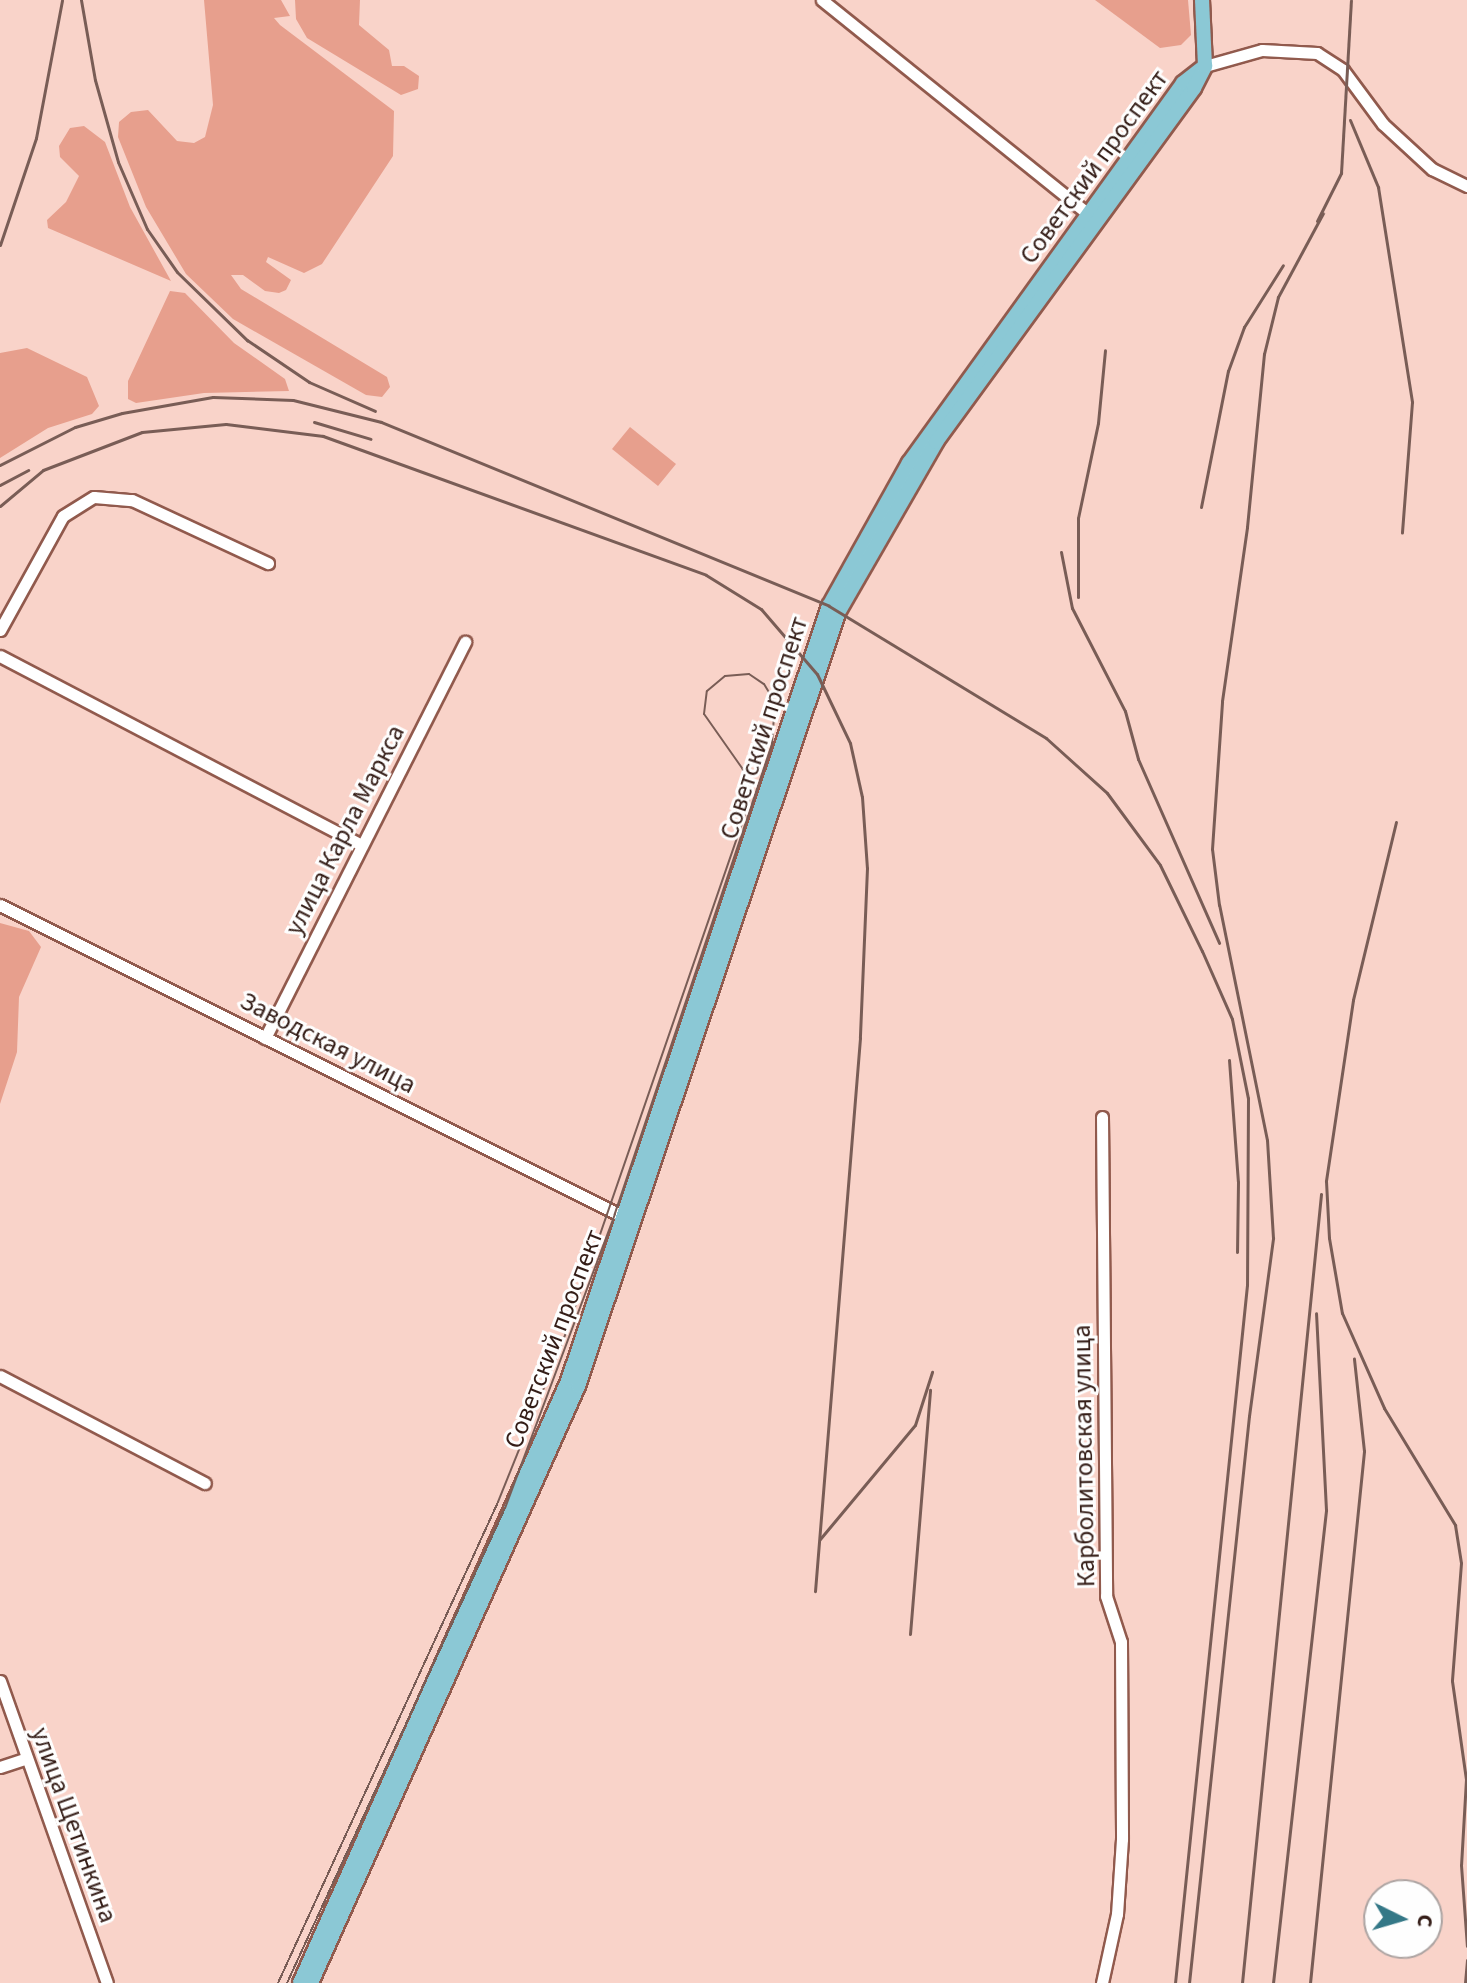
<!DOCTYPE html>
<html>
<head>
<meta charset="utf-8">
<style>
  body { margin:0 }
  #map { position:relative; width:1467px; height:1983px; overflow:hidden; background:#f9d3c9; font-family:"Source Sans 3",sans-serif }
  div>[style] { position:absolute }
  .green>* { inset:0; background:#e79f8d }
  .roads { filter:drop-shadow(2px 0 #915a4d) drop-shadow(-2px 0 #915a4d) drop-shadow(0 2px #915a4d) drop-shadow(0 -2px #915a4d) }
  .minor>* { height:11px; margin:-5.5px; padding:0 5.5px; transform-origin:5.5px; border-radius:5.5px; background:#fff }
  .major>* { height:14px; margin:-7px; padding:0 7px; transform-origin:7px; border-radius:7px; background:#8bc8d5 }
  .tram>* { height:2px; margin:-1px; padding:0 1px; transform-origin:1px; border-radius:1px; background:#795d56 }
  .rail>* { height:3px; margin:-1.5px; padding:0 1.5px; transform-origin:1.5px; border-radius:1.5px; background:#795d56 }
  span { translate:-50% -50%; white-space:nowrap; text-align:center; line-height:1.15; -webkit-text-stroke:6px #fefefe; paint-order:stroke }
  .street-label { font-size:26px; color:#341d17 }
  .north { position:absolute; left:1363px; top:1879px; width:80px; height:80px; box-sizing:border-box; background:#fefefe; border:2px solid #ada4a2; border-radius:50%; rotate:95deg; font-size:22px; font-weight:700; line-height:32px; text-align:center; color:#341d17 }
  .north::after { content:''; display:block; margin:auto; width:28px; height:36px; background:#347887; clip-path:polygon(50% 0,100% 100%,50% 72%,0 100%) }
</style>
</head>
<body>
<div id="map">
  <div class="green">
    <i style="clip-path:polygon(204px 0,281px 0,290px 16px,274px 18px,280px 25px,394px 111px,393px 156px,322px 264px,304px 273px,268px 257px,266px 262px,291px 280px,286px 290px,279px 293px,265px 291px,243px 275px,231px 275px,241px 289px,387px 377px,390px 387px,382px 397px,366px 395px,233px 319px,186px 274px,146px 207px,118px 137px,119px 122px,131px 112px,148px 110px,177px 141px,194px 143px,205px 137px,213px 105px)"></i>
    <i style="clip-path:polygon(295px 0,360px 0,359px 25px,389px 50px,392px 66px,404px 66px,419px 76px,418px 89px,401px 95px,307px 38px,296px 19px)"></i>
    <i style="clip-path:polygon(1095px 0,1188px 0,1191px 35px,1181px 45px,1160px 48px)"></i>
    <i style="clip-path:polygon(84px 126px,105px 142px,130px 207px,171px 281px,48px 228px,47px 220px,66px 202px,79px 176px,60px 157px,59px 146px,70px 128px)"></i>
    <i style="clip-path:polygon(170px 291px,185px 293px,234px 343px,285px 379px,289px 391px,204px 393px,136px 403px,128px 399px,128px 381px)"></i>
    <i style="clip-path:polygon(27px 348px,87px 377px,99px 406px,92px 414px,48px 428px,0 458px,0 353px)"></i>
    <i style="clip-path:polygon(630px 427px,676px 464px,658px 486px,612px 449px)"></i>
    <i style="clip-path:polygon(0 923px,29px 931px,41px 947px,19px 997px,17px 1052px,0 1104px)"></i>
  </div>
  <div class="roads">
    <div class="minor">
      <i style="left:822px;top:0;width:349px;rotate:38.8deg"></i>
      <i style="left:1205px;top:66px;width:59px;rotate:-15.7deg"></i>
      <i style="left:1262px;top:50px;width:55px;rotate:3.1deg"></i>
      <i style="left:1317px;top:53px;width:31px;rotate:33deg"></i>
      <i style="left:1343px;top:70px;width:67px;rotate:53.5deg"></i>
      <i style="left:1383px;top:124px;width:67px;rotate:42.6deg"></i>
      <i style="left:1432px;top:169px;width:39px;rotate:26deg"></i>
      <i style="left:0;top:630px;width:130px;rotate:-61.1deg"></i>
      <i style="left:63px;top:516px;width:36px;rotate:-32deg"></i>
      <i style="left:94px;top:497px;width:38px;rotate:5deg"></i>
      <i style="left:132px;top:500px;width:150px;rotate:24.9deg"></i>
      <i style="left:0;top:656px;width:407px;rotate:27.6deg"></i>
      <i style="left:0;top:905px;width:700px;rotate:26.57deg"></i>
      <i style="left:265px;top:1038px;width:444px;rotate:-63.2deg"></i>
      <i style="left:1102px;top:1117px;width:479px;rotate:89.5deg"></i>
      <i style="left:1106px;top:1596px;width:48px;rotate:71.9deg"></i>
      <i style="left:1121px;top:1642px;width:197px;rotate:89.7deg"></i>
      <i style="left:1122px;top:1839px;width:75px;rotate:93.8deg"></i>
      <i style="left:1117px;top:1914px;width:71px;rotate:102.3deg"></i>
      <i style="left:0;top:1376px;width:231px;rotate:27.6deg"></i>
      <i style="left:0;top:1681px;width:320px;rotate:70.5deg"></i>
      <i style="left:0;top:1767px;width:28px;rotate:-18deg"></i>
    </div>
    <div class="major">
      <i style="left:300px;top:1983px;width:659px;rotate:-66deg"></i>
      <i style="left:568px;top:1381px;width:818px;rotate:-71.39deg"></i>
      <i style="left:829px;top:606px;width:164px;rotate:-60.8deg"></i>
      <i style="left:909px;top:463px;width:468px;rotate:-54.2deg"></i>
      <i style="left:1183px;top:83px;width:23px;rotate:-38deg"></i>
      <i style="left:311px;top:1983px;width:654px;rotate:-65.9deg"></i>
      <i style="left:578px;top:1386px;width:818px;rotate:-71.39deg"></i>
      <i style="left:839px;top:611px;width:195px;rotate:-60.1deg"></i>
      <i style="left:936px;top:442px;width:438px;rotate:-53.9deg"></i>
      <i style="left:1194px;top:88px;width:25px;rotate:-63deg"></i>
      <i style="left:1205px;top:66px;width:66px;rotate:-92.6deg"></i>
    </div>
  </div>
  <div class="tram">
    <i style="left:278px;top:1983px;width:529px;rotate:-65.42deg"></i>
    <i style="left:498px;top:1502px;width:182px;rotate:-68.1deg"></i>
    <i style="left:566px;top:1333px;width:558px;rotate:-70.95deg"></i>
    <i style="left:748px;top:806px;width:14px;rotate:-82deg"></i>
    <i style="left:750px;top:792px;width:25px;rotate:-108deg"></i>
    <i style="left:742px;top:768px;width:66px;rotate:-125.1deg"></i>
    <i style="left:704px;top:714px;width:23px;rotate:-83deg"></i>
    <i style="left:707px;top:691px;width:23px;rotate:-40deg"></i>
    <i style="left:725px;top:676px;width:24px;rotate:-5deg"></i>
    <i style="left:749px;top:674px;width:18px;rotate:34deg"></i>
    <i style="left:764px;top:684px;width:21px;rotate:59deg"></i>
    <i style="left:775px;top:702px;width:42px;rotate:94.1deg"></i>
    <i style="left:772px;top:744px;width:496px;rotate:108.5deg"></i>
    <i style="left:615px;top:1214px;width:314px;rotate:110.5deg"></i>
    <i style="left:505px;top:1508px;width:523px;rotate:114.65deg"></i>
  </div>
  <div class="rail">
    <i style="left:81px;top:0;width:81px;rotate:80.1deg"></i>
    <i style="left:95px;top:80px;width:85px;rotate:74.3deg"></i>
    <i style="left:118px;top:162px;width:73px;rotate:66.6deg"></i>
    <i style="left:147px;top:229px;width:52px;rotate:55.1deg"></i>
    <i style="left:177px;top:272px;width:98px;rotate:44.2deg"></i>
    <i style="left:247px;top:340px;width:75px;rotate:34.1deg"></i>
    <i style="left:309px;top:382px;width:72px;rotate:23.7deg"></i>
    <i style="left:1350px;top:120px;width:73px;rotate:67.3deg"></i>
    <i style="left:1378px;top:187px;width:218px;rotate:81deg"></i>
    <i style="left:1412px;top:402px;width:131px;rotate:94.4deg"></i>
    <i style="left:1317px;top:221px;width:54px;rotate:-63.4deg"></i>
    <i style="left:1341px;top:173px;width:173px;rotate:-86.7deg"></i>
    <i style="left:0;top:245px;width:113px;rotate:-71.4deg"></i>
    <i style="left:36px;top:138px;width:140px;rotate:-79.3deg"></i>
    <i style="left:314px;top:422px;width:59px;rotate:16.6deg"></i>
    <i style="left:0;top:465px;width:84px;rotate:-26.9deg"></i>
    <i style="left:75px;top:427px;width:49px;rotate:-16.6deg"></i>
    <i style="left:122px;top:413px;width:92px;rotate:-10deg"></i>
    <i style="left:213px;top:397px;width:80px;rotate:2.1deg"></i>
    <i style="left:293px;top:400px;width:91px;rotate:14deg"></i>
    <i style="left:381px;top:422px;width:484px;rotate:22.3deg"></i>
    <i style="left:829px;top:606px;width:254px;rotate:31.3deg"></i>
    <i style="left:1046px;top:738px;width:82px;rotate:42deg"></i>
    <i style="left:1107px;top:793px;width:89px;rotate:53.6deg"></i>
    <i style="left:1160px;top:865px;width:96px;rotate:64deg"></i>
    <i style="left:1202px;top:951px;width:74px;rotate:66.2deg"></i>
    <i style="left:1232px;top:1019px;width:81px;rotate:78.6deg"></i>
    <i style="left:1248px;top:1098px;width:187px;rotate:90.3deg"></i>
    <i style="left:1247px;top:1285px;width:702px;rotate:95.89deg"></i>
    <i style="left:0;top:485px;width:32px;rotate:-28deg"></i>
    <i style="left:0;top:506px;width:56px;rotate:-39.9deg"></i>
    <i style="left:43px;top:470px;width:106px;rotate:-21deg"></i>
    <i style="left:142px;top:432px;width:84px;rotate:-5.4deg"></i>
    <i style="left:226px;top:424px;width:98px;rotate:7.1deg"></i>
    <i style="left:323px;top:436px;width:407px;rotate:19.9deg"></i>
    <i style="left:706px;top:575px;width:65px;rotate:31.7deg"></i>
    <i style="left:761px;top:609px;width:86px;rotate:49.3deg"></i>
    <i style="left:817px;top:674px;width:76px;rotate:64.4deg"></i>
    <i style="left:850px;top:743px;width:55px;rotate:77.5deg"></i>
    <i style="left:862px;top:797px;width:71px;rotate:86deg"></i>
    <i style="left:867px;top:868px;width:170px;rotate:92.4deg"></i>
    <i style="left:860px;top:1038px;width:555px;rotate:94.65deg"></i>
    <i style="left:1201px;top:507px;width:139px;rotate:-78.8deg"></i>
    <i style="left:1228px;top:371px;width:47px;rotate:-70deg"></i>
    <i style="left:1244px;top:327px;width:73px;rotate:-57.8deg"></i>
    <i style="left:1061px;top:552px;width:57px;rotate:78.9deg"></i>
    <i style="left:1072px;top:608px;width:116px;rotate:62.8deg"></i>
    <i style="left:1125px;top:711px;width:50px;rotate:74.8deg"></i>
    <i style="left:1138px;top:759px;width:201px;rotate:66.2deg"></i>
    <i style="left:1078px;top:597px;width:79px;rotate:-90deg"></i>
    <i style="left:1078px;top:518px;width:97px;rotate:-78.1deg"></i>
    <i style="left:1098px;top:423px;width:73px;rotate:-84.5deg"></i>
    <i style="left:1396px;top:822px;width:183px;rotate:103.6deg"></i>
    <i style="left:1353px;top:1000px;width:183px;rotate:98.5deg"></i>
    <i style="left:1326px;top:1181px;width:57px;rotate:87deg"></i>
    <i style="left:1329px;top:1238px;width:76px;rotate:80.2deg"></i>
    <i style="left:1342px;top:1313px;width:104px;rotate:66.1deg"></i>
    <i style="left:1384px;top:1408px;width:137px;rotate:58.7deg"></i>
    <i style="left:1455px;top:1525px;width:38px;rotate:81deg"></i>
    <i style="left:1461px;top:1563px;width:118px;rotate:94.4deg"></i>
    <i style="left:1452px;top:1681px;width:99px;rotate:81.9deg"></i>
    <i style="left:1466px;top:1779px;width:86px;rotate:93.3deg"></i>
    <i style="left:1461px;top:1865px;width:81px;rotate:85.8deg"></i>
    <i style="left:1229px;top:1060px;width:122px;rotate:85.8deg"></i>
    <i style="left:1238px;top:1182px;width:70px;rotate:90.8deg"></i>
    <i style="left:820px;top:1539px;width:148px;rotate:-50.2deg"></i>
    <i style="left:915px;top:1425px;width:56px;rotate:-72.2deg"></i>
    <i style="left:910px;top:1634px;width:245px;rotate:-85.3deg"></i>
    <i style="left:1189px;top:1983px;width:570px;rotate:-83.96deg"></i>
    <i style="left:1249px;top:1416px;width:180px;rotate:-82.3deg"></i>
    <i style="left:1273px;top:1238px;width:98px;rotate:-93.5deg"></i>
    <i style="left:1267px;top:1140px;width:240px;rotate:-101.5deg"></i>
    <i style="left:1219px;top:905px;width:56px;rotate:-97.1deg"></i>
    <i style="left:1212px;top:849px;width:148px;rotate:-86.1deg"></i>
    <i style="left:1222px;top:701px;width:176px;rotate:-81.8deg"></i>
    <i style="left:1247px;top:527px;width:174px;rotate:-84.4deg"></i>
    <i style="left:1264px;top:354px;width:59px;rotate:-76.2deg"></i>
    <i style="left:1278px;top:297px;width:95px;rotate:-61.8deg"></i>
    <i style="left:1242px;top:1983px;width:793px;rotate:-84.28deg"></i>
    <i style="left:1273px;top:1983px;width:476px;rotate:-83.6deg"></i>
    <i style="left:1326px;top:1510px;width:197px;rotate:-92.9deg"></i>
    <i style="left:1310px;top:1983px;width:535px;rotate:-84.2deg"></i>
    <i style="left:1364px;top:1451px;width:93px;rotate:-96.2deg"></i>
    <i style="left:1465px;top:1983px;width:23px;rotate:-85deg"></i>
  </div>
  <div class="street-label">
    <span style="left:1094px;top:167px;rotate:-54deg">Советский проспект</span>
    <span style="left:764px;top:728px;rotate:-72deg">Советский проспект</span>
    <span style="left:345px;top:830px;rotate:-63deg">улица Карла Маркса</span>
    <span style="left:328px;top:1043px;rotate:27deg">Заводская улица</span>
    <span style="left:554px;top:1339px;rotate:-69deg">Советский проспект</span>
    <span style="left:1084px;top:1456px;rotate:-91deg">Карболитовская улица</span>
    <span style="left:74px;top:1825px;rotate:70deg">улица Щетинкина</span>
  </div>
  <div class="north">С</div>
</div>
</body>
</html>
